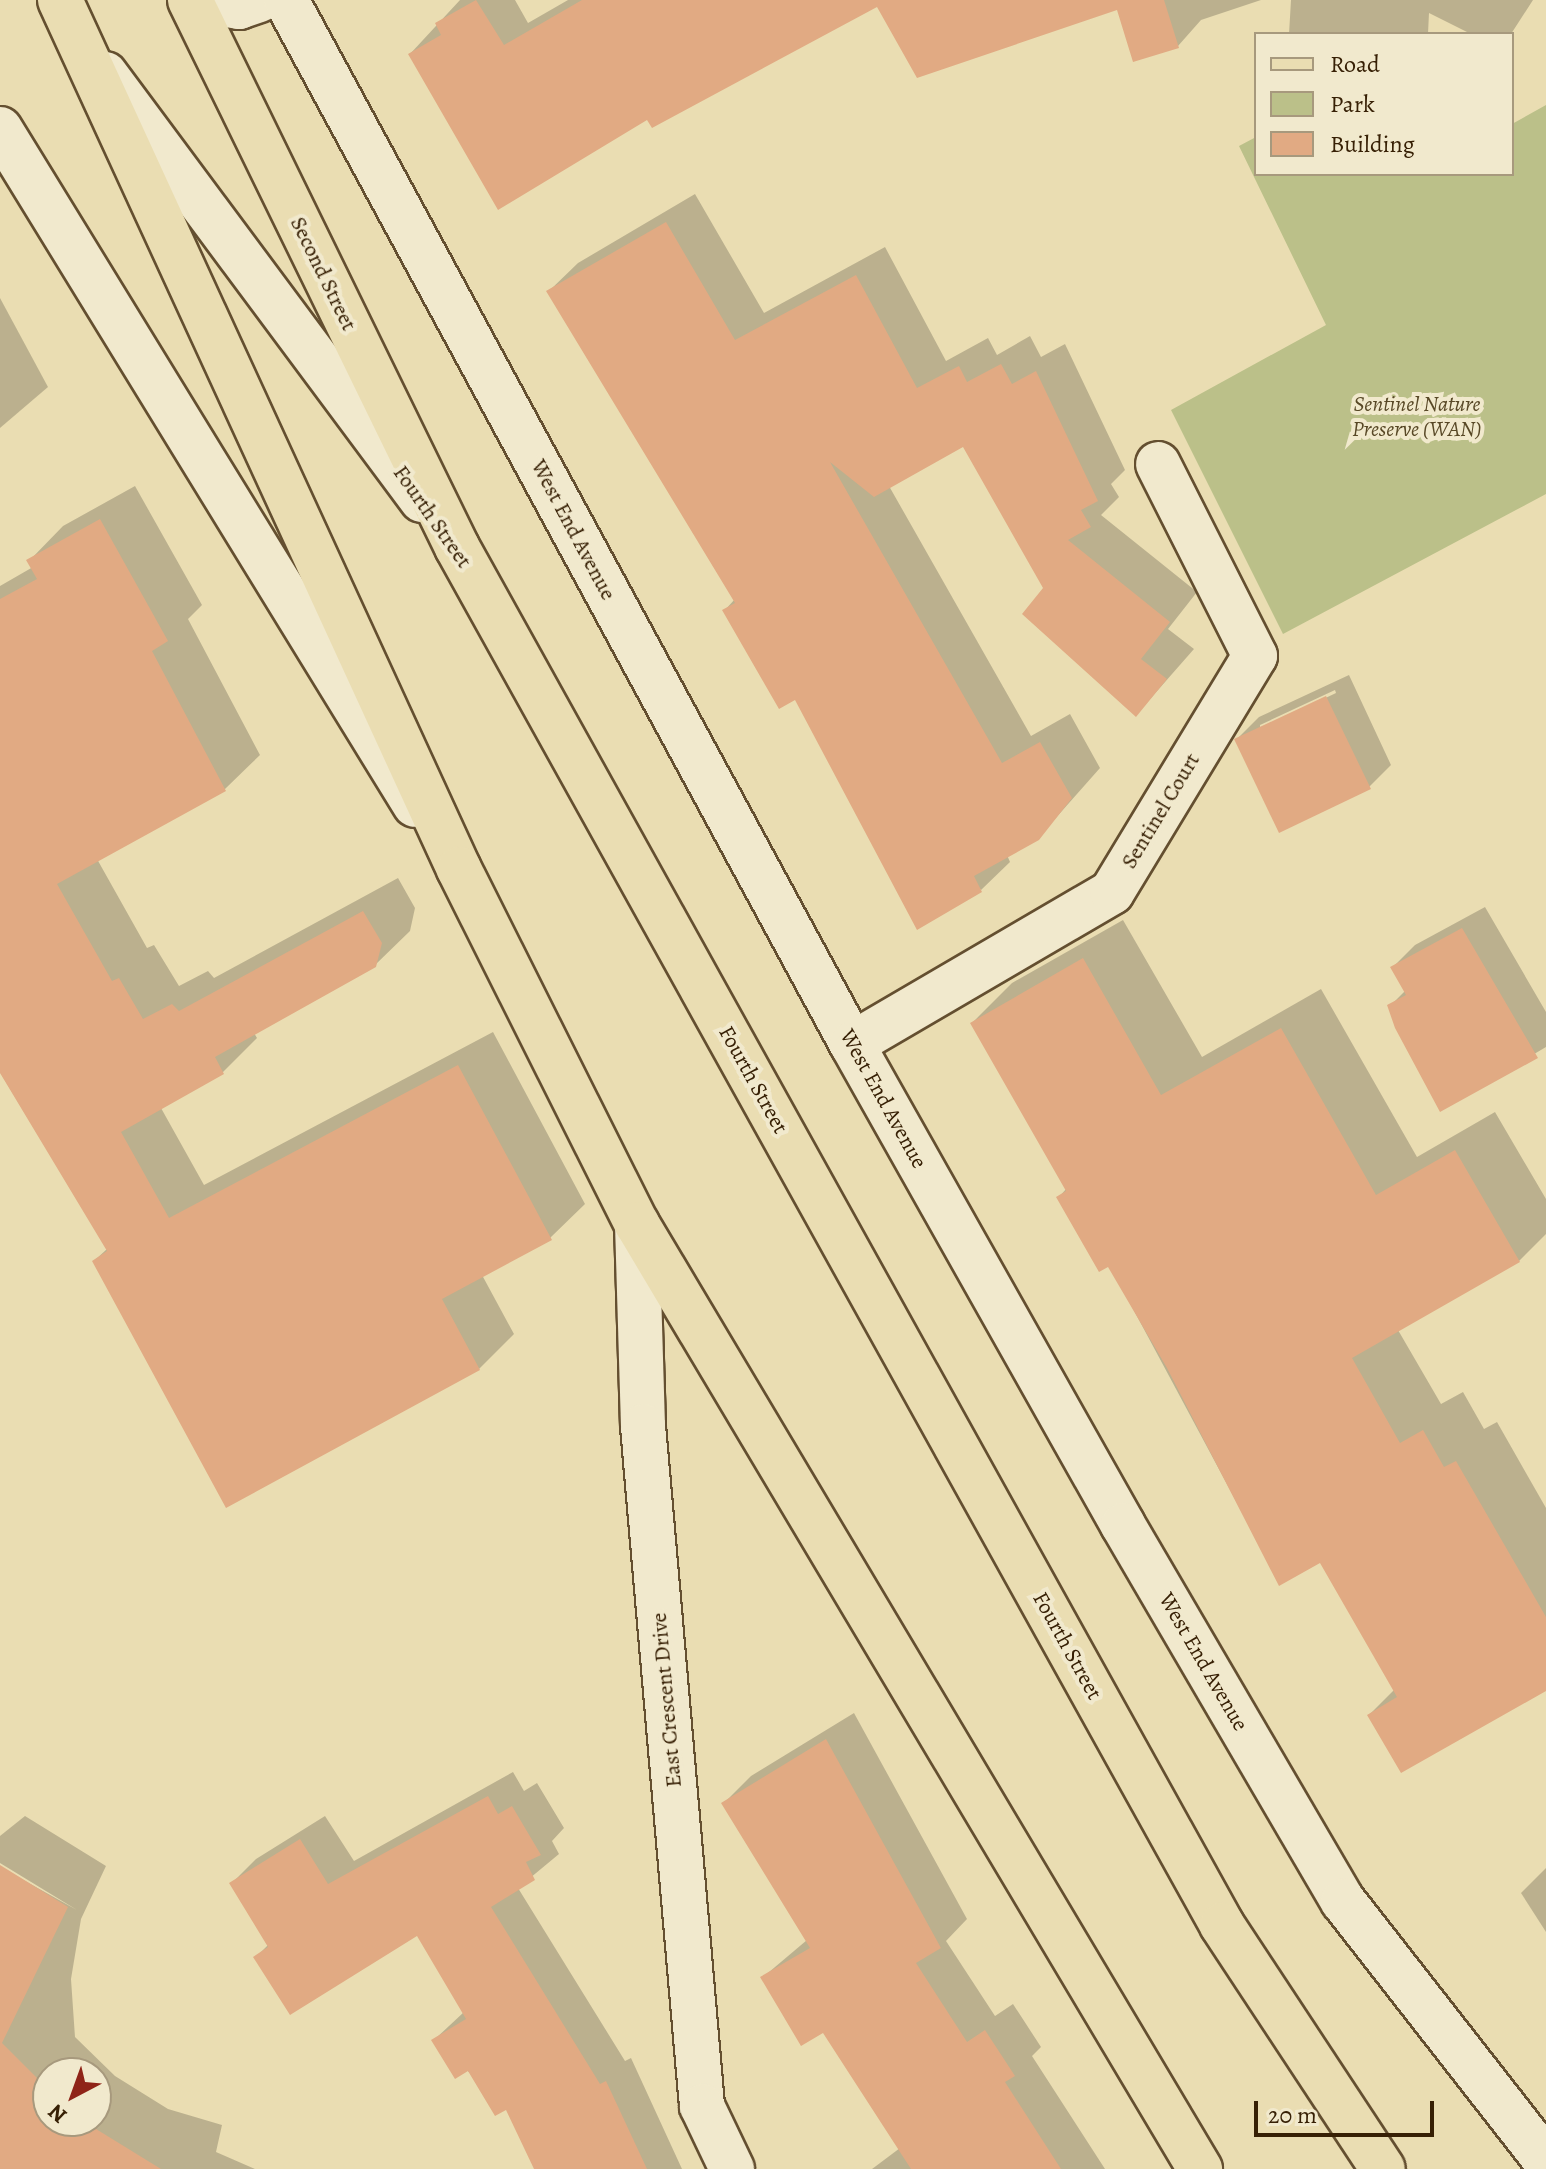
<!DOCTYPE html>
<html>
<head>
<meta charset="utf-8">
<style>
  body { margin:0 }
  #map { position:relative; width:1546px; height:2169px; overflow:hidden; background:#eaddb2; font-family:Alegreya,serif }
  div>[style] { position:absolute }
  .green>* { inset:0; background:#bbc089 }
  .shadow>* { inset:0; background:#0003 }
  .building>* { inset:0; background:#e1aa83 }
  .roads { filter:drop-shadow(2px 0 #644f30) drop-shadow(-2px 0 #644f30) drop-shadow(0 2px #644f30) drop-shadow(0 -2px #644f30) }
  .minor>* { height:44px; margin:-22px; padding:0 22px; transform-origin:22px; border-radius:22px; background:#f1e9cd }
  .secondary>* { height:44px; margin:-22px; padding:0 22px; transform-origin:22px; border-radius:22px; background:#f1e9cd }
  .primary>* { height:44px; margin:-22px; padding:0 22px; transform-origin:22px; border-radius:22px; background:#eaddb2 }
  span { translate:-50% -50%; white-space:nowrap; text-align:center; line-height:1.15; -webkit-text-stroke:8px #f1e9cd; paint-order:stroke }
  .street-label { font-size:22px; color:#372005 }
  .park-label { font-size:22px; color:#584826; font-style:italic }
  .legend { position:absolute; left:1254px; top:32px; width:260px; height:144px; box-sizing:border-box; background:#f1e9cd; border:2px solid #a7997d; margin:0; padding:10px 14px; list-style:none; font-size:24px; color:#372005 }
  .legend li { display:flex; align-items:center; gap:16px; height:40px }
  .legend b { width:40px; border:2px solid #a7997d }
  .north { position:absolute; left:32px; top:2057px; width:80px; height:80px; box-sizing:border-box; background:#f1e9cd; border:2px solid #a7997d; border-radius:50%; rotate:221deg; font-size:22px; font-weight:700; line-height:32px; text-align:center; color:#372005 }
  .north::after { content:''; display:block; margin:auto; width:28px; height:36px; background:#8f2418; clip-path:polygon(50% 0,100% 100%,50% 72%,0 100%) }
  .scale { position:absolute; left:1254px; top:2101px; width:180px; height:36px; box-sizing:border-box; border:4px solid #372005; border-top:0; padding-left:10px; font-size:24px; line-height:28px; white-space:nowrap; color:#372005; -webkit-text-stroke:6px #f1e9cd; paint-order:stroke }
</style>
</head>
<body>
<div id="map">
  <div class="green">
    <i style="clip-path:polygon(1546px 105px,1546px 494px,1283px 634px,1171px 410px,1326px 325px,1239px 146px,1256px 137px,1256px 174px,1512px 174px,1512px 124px)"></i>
  </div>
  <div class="shadow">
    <i style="clip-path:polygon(460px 0,515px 0,528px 23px,568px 0,1261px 0,1201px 20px,1178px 46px,1135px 59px,1118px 7px,878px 4px,648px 117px,410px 54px)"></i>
    <i style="clip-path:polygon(1291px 0,1533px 0,1511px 34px,1471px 34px,1429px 13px,1428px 34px,1289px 34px)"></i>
    <i style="clip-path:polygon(695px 194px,764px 313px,885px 247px,946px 361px,988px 338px,997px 355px,1030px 336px,1041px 357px,1065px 344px,1125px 470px,1111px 484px,1119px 497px,1101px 515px,1197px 592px,1168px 629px,1194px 649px,1136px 715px,1045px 589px,963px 444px,889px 486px,1031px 736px,1070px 714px,1100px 768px,1038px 838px,1007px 855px,1010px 862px,981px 890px,796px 697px,725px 610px,735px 599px,549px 291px,578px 263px)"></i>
    <i style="clip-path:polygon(0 298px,48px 387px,0 428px)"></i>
    <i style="clip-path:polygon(135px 486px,202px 605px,188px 619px,260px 755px,225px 789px,97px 859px,147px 948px,154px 945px,179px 986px,208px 971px,214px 978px,398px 878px,415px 908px,410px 931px,374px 966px,254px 1033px,257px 1038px,222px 1073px,161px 1108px,204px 1185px,493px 1032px,585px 1204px,550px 1238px,482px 1275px,514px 1334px,479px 1369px,94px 1261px,107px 1249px,0 1072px,0 586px,33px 567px,29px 561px,63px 526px)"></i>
    <i style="clip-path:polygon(evenodd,1349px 675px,1391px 765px,1369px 787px,1237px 739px,1259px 717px,1349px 675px,1335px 690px,1336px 693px,1260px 729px,1260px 725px,1335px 690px)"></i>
    <i style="clip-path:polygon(1485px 907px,1546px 1012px,1546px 1047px,1441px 1109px,1390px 1006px,1406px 990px,1393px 967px,1415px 945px)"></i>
    <i style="clip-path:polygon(1123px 920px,1202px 1057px,1321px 989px,1417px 1157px,1495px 1112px,1546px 1199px,1546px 1234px,1519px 1261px,1398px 1330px,1441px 1404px,1463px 1392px,1484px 1429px,1497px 1422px,1546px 1508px,1546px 1688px,1369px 1715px,1395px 1689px,1321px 1560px,1280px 1583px,1109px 1264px,1058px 1198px,1067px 1188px,972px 1023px,1012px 983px)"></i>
    <i style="clip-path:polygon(854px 1713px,967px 1919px,946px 1941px,995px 2016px,1013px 2004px,1041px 2047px,1032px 2056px,1105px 2169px,872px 2169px,900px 2148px,824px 2030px,762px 1978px,807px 1940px,724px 1803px,751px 1776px)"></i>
    <i style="clip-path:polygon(513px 1772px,524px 1791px,537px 1783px,564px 1828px,552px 1841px,559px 1854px,518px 1888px,625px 2061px,631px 2058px,682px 2169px,536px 2169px,507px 2107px,434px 2040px,464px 2012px,418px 1933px,256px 1957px,269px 1944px,231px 1884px,256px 1859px,325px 1816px,354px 1861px)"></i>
    <i style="clip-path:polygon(evenodd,25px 1816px,106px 1866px,81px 1919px,71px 1979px,75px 2037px,115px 2076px,168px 2109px,222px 2125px,216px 2152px,255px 2169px,0 2169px,0 1867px,77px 1910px,0 1863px,0 1836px,25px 1816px,48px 2073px,96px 2073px,96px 2121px,48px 2121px,48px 2073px)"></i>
    <i style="clip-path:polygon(1546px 1868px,1546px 1932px,1521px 1893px)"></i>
  </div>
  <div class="building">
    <i style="clip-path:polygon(476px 0,504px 45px,582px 0,1164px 0,1179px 48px,1133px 62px,1117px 10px,917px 78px,877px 7px,652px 128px,647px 120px,498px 210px,408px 54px,441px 35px,435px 23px)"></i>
    <i style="clip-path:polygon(666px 222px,735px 340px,856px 275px,917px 388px,959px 366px,967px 382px,1001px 364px,1012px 384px,1036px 371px,1098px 501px,1081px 510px,1091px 527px,1068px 540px,1170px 622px,1141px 659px,1167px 679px,1136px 717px,1022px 614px,1043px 588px,963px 447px,874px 497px,830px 462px,1002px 763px,1040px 742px,1072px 798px,1039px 840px,974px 876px,982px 892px,917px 930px,795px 700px,779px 709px,722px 610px,735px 603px,546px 291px)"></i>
    <i style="clip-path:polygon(100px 519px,168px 641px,152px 651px,226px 791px,57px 884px,112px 981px,119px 978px,143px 1019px,172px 1004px,179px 1011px,363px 911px,382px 943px,376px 967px,215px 1057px,224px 1074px,121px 1132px,169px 1218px,458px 1065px,552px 1240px,442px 1299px,480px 1370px,226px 1508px,92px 1261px,107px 1251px,0 1073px,0 599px,37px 579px,26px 560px)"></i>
    <i style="clip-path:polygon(1326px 696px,1371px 789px,1279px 833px,1234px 739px)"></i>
    <i style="clip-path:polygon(1462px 928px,1538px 1058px,1440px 1112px,1395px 1028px,1387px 1005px,1406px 995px,1390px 967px)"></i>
    <i style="clip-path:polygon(1083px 958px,1161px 1095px,1281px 1028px,1376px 1195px,1455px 1150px,1520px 1262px,1352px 1358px,1400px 1443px,1423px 1430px,1444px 1467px,1456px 1461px,1546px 1617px,1546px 1691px,1401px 1773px,1367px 1715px,1397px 1697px,1320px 1563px,1279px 1586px,1167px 1368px,1108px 1267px,1099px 1272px,1056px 1197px,1066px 1191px,970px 1023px)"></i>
    <i style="clip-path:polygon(826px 1739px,941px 1948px,916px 1963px,967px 2042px,985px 2030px,1015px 2076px,1005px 2082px,1061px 2169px,911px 2169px,823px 2033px,801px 2046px,760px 1977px,810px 1948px,721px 1803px)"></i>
    <i style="clip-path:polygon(488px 1796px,498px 1814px,512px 1806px,541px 1855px,526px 1862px,535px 1880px,491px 1907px,600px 2084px,606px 2081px,647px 2169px,534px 2169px,506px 2110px,495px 2116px,468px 2071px,455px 2079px,431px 2040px,466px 2019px,417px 1936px,290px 2015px,253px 1957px,268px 1947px,229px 1883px,300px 1839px,328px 1884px)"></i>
    <i style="clip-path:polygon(0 1865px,68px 1907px,2px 2043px,48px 2089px,48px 2121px,83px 2121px,161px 2169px,0 2169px)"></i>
  </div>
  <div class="roads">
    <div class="minor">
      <i style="left:198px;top:0;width:42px;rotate:9.7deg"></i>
      <i style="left:239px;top:7px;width:21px;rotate:-19deg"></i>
      <i style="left:286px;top:0;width:1188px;rotate:61.54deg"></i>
      <i style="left:852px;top:1044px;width:552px;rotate:60.6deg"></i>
      <i style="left:1123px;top:1525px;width:436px;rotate:59.7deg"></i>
      <i style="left:1343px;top:1901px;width:326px;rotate:52deg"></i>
      <i style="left:852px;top:1044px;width:301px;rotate:-30.3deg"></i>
      <i style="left:1112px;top:892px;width:276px;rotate:-58.8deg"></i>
      <i style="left:1255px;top:656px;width:215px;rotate:-116.8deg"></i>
      <i style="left:637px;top:1224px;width:202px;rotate:88.3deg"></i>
      <i style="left:643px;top:1426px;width:683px;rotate:85.04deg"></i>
      <i style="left:702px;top:2106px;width:70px;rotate:64.5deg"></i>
    </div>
    <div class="secondary">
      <i style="left:105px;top:74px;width:531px;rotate:53.35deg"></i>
      <i style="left:0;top:129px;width:793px;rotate:58.45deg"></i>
    </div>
    <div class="primary">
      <i style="left:60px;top:0;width:956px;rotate:65.34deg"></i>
      <i style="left:459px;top:869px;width:397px;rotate:63.4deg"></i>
      <i style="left:637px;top:1224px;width:1100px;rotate:59.21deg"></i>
      <i style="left:190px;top:0;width:609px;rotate:63.98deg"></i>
      <i style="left:457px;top:547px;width:1576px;rotate:60.96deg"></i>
      <i style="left:1222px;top:1925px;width:292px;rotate:56.6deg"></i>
    </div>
  </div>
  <div class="street-label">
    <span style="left:323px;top:274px;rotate:64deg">Second Street</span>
    <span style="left:432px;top:517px;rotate:55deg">Fourth Street</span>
    <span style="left:573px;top:530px;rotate:62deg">West End Avenue</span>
    <span style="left:1161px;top:811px;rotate:-59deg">Sentinel Court</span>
    <span style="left:753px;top:1080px;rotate:61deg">Fourth Street</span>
    <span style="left:883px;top:1099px;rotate:61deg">West End Avenue</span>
    <span style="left:1067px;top:1646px;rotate:61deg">Fourth Street</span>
    <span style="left:1203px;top:1662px;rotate:60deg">West End Avenue</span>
    <span style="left:667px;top:1700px;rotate:-95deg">East Crescent Drive</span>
  </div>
  <div class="park-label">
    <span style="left:1417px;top:417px">Sentinel Nature<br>Preserve (WAN)</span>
  </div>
  <ul class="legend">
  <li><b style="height:10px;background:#eaddb2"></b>Road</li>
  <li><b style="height:22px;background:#bbc089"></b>Park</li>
  <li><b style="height:22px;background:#e1aa83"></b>Building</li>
  </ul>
  <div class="north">N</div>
  <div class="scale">20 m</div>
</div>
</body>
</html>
